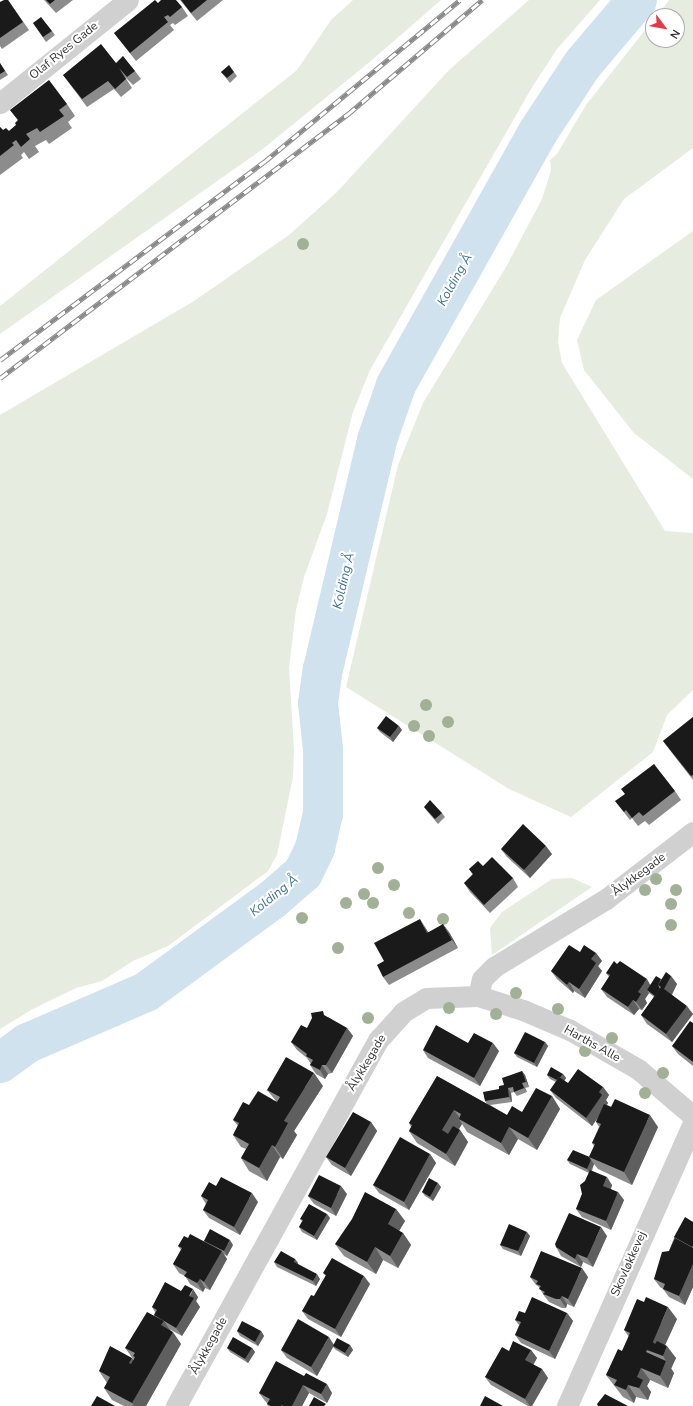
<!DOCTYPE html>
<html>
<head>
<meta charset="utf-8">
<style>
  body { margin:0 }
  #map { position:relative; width:693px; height:1406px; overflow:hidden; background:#fff; font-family:"Nunito Sans",sans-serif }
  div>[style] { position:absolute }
  .green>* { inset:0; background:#e6ecdf }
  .river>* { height:40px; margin:-20px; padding:0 20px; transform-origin:20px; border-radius:20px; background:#cfe2ee }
  .street>* { height:21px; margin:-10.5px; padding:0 10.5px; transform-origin:10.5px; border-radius:10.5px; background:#d0d0d0 }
  .rail>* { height:4.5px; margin-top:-2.25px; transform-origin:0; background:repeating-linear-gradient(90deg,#fff 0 9px,#888 0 18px); box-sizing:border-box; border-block:1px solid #888 }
  .trees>* { width:12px; height:12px; margin:-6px; border-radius:50%; background:#a2b095 }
  .wall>* { inset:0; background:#8c8c8c }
  .shaded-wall>* { inset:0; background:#5f5f5f }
  .building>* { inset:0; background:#1a1a1a }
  span { translate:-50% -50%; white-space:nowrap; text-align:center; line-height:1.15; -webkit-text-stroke:4px #fff; paint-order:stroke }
  .street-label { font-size:12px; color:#333 }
  .water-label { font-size:13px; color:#3f7597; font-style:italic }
  .north { position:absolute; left:645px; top:8px; width:40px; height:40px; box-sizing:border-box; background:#fff; border:1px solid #adadad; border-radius:50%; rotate:122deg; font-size:11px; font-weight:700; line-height:16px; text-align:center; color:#333 }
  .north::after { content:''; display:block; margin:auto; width:14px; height:18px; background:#e63946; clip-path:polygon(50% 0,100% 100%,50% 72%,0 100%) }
</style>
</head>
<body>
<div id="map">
  <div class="green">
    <i style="clip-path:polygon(353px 0,441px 0,372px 60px,264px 148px,0 334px,0 306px,297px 70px,331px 20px)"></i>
    <i style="clip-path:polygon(529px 0,600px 0,557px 49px,531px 89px,370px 370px,353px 412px,327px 514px,304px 577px,296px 610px,289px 667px,294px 750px,293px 777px,277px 855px,268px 871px,168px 946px,133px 961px,102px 981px,76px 988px,31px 1010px,0 1029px,0 415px,194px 301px,289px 235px,337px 192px,449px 70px)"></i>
    <i style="clip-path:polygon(669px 0,693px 0,693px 148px,624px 199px,585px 260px,560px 318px,558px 342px,562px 363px,665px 531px,693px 533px,693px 690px,667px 715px,653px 752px,571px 817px,509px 789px,346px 687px,398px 465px,423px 403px,506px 267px,542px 199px,551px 170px,550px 160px,557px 154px,586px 105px,653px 20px,653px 40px,677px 40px,677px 16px,657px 16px)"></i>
    <i style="clip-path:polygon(693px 231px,693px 479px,634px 433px,584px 370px,577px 340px,596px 300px)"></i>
    <i style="clip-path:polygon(572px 878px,592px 887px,492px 955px,490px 928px,502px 912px,552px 879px)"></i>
  </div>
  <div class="river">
    <i style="left:0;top:1063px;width:34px;rotate:-36deg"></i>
    <i style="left:28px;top:1043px;width:129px;rotate:-23.4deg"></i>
    <i style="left:146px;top:992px;width:157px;rotate:-36.2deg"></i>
    <i style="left:273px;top:899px;width:40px;rotate:-41deg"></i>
    <i style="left:303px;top:873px;width:28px;rotate:-64deg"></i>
    <i style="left:315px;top:848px;width:35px;rotate:-77deg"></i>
    <i style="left:323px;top:814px;width:65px;rotate:-90deg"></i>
    <i style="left:323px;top:749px;width:46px;rotate:-96.2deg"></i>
    <i style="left:318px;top:703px;width:34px;rotate:-82deg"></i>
    <i style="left:323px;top:669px;width:235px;rotate:-76.7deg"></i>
    <i style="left:377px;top:440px;width:58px;rotate:-70.9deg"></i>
    <i style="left:396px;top:385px;width:290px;rotate:-60.7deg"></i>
    <i style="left:538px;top:132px;width:80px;rotate:-56.7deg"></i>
    <i style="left:582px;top:65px;width:85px;rotate:-49.8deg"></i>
  </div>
  <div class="street">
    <i style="left:0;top:103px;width:164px;rotate:-38.8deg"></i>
    <i style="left:478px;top:996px;width:17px;rotate:-77deg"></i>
    <i style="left:482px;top:979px;width:17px;rotate:-45deg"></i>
    <i style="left:494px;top:967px;width:131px;rotate:-31.3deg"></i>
    <i style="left:606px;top:899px;width:110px;rotate:-37.6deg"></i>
    <i style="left:176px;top:1406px;width:419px;rotate:-61.1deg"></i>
    <i style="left:379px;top:1039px;width:36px;rotate:-48deg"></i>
    <i style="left:403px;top:1012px;width:27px;rotate:-31deg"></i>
    <i style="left:426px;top:998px;width:52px;rotate:-2.2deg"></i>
    <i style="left:478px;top:996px;width:47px;rotate:17.3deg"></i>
    <i style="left:523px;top:1010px;width:51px;rotate:23.1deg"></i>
    <i style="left:570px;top:1030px;width:78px;rotate:29.8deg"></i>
    <i style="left:638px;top:1069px;width:72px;rotate:40.5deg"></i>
    <i style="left:567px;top:1406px;width:310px;rotate:-66deg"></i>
  </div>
  <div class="rail">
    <i style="left:0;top:360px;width:330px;rotate:-36.9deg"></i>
    <i style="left:264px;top:162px;width:254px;rotate:-39.6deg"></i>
    <i style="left:0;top:378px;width:437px;rotate:-37.2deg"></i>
    <i style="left:348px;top:114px;width:176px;rotate:-40.4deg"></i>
  </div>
  <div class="trees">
    <i style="left:303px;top:244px"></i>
    <i style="left:426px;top:705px"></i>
    <i style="left:448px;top:722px"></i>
    <i style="left:414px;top:726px"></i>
    <i style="left:429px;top:736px"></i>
    <i style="left:378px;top:868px"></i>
    <i style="left:656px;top:879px"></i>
    <i style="left:394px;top:885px"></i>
    <i style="left:645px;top:890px"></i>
    <i style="left:676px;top:890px"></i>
    <i style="left:364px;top:894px"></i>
    <i style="left:346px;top:903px"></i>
    <i style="left:373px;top:903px"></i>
    <i style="left:671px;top:904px"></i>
    <i style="left:409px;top:913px"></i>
    <i style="left:302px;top:918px"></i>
    <i style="left:443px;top:919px"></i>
    <i style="left:671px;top:925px"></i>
    <i style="left:338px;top:948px"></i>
    <i style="left:516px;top:993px"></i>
    <i style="left:449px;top:1008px"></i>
    <i style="left:558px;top:1009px"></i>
    <i style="left:496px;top:1014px"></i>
    <i style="left:368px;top:1018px"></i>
    <i style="left:612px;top:1038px"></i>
    <i style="left:585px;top:1051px"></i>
    <i style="left:663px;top:1073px"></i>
    <i style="left:645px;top:1093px"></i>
  </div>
  <div class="wall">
    <i style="clip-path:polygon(8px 0,29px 30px,2px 49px,0 46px,0 2px)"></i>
    <i style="clip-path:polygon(44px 0,73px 0,56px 13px)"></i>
    <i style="clip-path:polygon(180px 0,223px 0,197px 21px)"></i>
    <i style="clip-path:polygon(158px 3px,182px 7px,188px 16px,175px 25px,173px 23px,170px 25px,174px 30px,136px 61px,114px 33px)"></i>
    <i style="clip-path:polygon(33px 23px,52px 31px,55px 35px,46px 42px)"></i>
    <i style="clip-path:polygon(0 63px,8px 75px,0 80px)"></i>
    <i style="clip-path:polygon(116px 63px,135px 71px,141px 79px,133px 85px,125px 77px,132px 88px,121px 97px,114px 89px,87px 107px,63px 75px)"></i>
    <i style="clip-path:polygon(221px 72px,234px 72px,237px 76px,230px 83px)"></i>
    <i style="clip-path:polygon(67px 104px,75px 116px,68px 122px,72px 128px,49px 144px,46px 140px,35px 146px,39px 152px,29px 159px,24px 152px,21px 155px,23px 158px,0 175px,0 127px,3px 130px,9px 131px,16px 125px,18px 120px,10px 110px)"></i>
    <i style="clip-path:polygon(693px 717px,693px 780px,672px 753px,663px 741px)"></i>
    <i style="clip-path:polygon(377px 728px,402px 730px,393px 742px,380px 732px)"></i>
    <i style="clip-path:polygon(675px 791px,681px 800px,649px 825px,645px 821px,638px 826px,632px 818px,630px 820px,615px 801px)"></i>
    <i style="clip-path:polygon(424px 807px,442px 813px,445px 817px,438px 824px,427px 811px)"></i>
    <i style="clip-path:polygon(501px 849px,552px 854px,530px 878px,507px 857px)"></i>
    <i style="clip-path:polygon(483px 866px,513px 878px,518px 887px,490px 913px,470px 892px,464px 883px,473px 875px,469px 869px)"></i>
    <i style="clip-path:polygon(425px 927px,428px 932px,449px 932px,458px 948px,389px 985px,383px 977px,384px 961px)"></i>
    <i style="clip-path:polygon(580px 952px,596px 953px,602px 961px,598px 966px,602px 971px,585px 998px,574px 991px,573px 993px,557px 979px,551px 971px)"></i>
    <i style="clip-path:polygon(606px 973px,650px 985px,661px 979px,671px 976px,677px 984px,672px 995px,693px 1014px,672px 1042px,647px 1024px,641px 1015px,654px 997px,649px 993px,645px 999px,647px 1003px,642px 1010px,639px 1009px,634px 1015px,607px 997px,601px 989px,609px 977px)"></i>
    <i style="clip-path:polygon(328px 1017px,347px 1028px,353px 1036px,332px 1073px,328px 1074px,325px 1079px,316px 1074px,310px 1065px,311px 1064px,307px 1058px,297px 1050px,291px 1042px,307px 1028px)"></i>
    <i style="clip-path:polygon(693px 1023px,693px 1066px,678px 1054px,672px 1046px)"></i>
    <i style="clip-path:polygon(545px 1042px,548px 1046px,537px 1067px,517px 1057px,514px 1053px)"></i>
    <i style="clip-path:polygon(468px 1043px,499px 1051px,480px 1086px,428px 1058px,423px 1050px)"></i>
    <i style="clip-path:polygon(522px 1071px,525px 1075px,529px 1087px,525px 1088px,527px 1092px,517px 1096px,514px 1092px,511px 1093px,512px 1102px,490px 1105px,507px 1115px,522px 1112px,552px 1096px,560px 1109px,537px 1150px,518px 1139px,509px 1155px,467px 1132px,462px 1124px,459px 1129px,460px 1130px,468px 1142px,455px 1166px,417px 1143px,409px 1131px,411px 1127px,409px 1123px,437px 1076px,487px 1104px,485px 1101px)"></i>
    <i style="clip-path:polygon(563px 1074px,566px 1078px,564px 1081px,568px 1083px,603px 1087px,609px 1095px,606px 1100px,608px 1103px,607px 1105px,658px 1127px,632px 1185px,598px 1169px,594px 1164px,592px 1171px,612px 1185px,611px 1189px,624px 1200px,611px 1230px,582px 1217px,576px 1209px,582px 1194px,585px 1181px,589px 1173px,570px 1164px,567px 1160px,589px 1157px,594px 1146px,592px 1143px,599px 1127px,596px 1122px,597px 1119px,592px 1126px,556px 1098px,550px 1090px,556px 1082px,550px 1079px,547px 1075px)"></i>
    <i style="clip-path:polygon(323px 1086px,294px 1131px,297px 1135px,283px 1159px,280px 1157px,267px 1181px,249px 1171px,241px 1158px,246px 1149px,241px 1147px,233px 1135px,238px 1126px,233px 1120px,249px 1105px,276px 1101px,267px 1090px)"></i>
    <i style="clip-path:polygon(371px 1122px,377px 1131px,351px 1176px,332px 1165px,326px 1157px)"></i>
    <i style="clip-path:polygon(430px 1154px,436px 1163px,409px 1210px,379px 1193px,373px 1185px)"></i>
    <i style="clip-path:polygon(216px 1186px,258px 1202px,240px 1235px,209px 1218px,203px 1210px,206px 1204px,201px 1196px)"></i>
    <i style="clip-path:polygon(441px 1187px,433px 1201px,425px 1196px,422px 1192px)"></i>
    <i style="clip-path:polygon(347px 1194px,336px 1216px,314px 1204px,308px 1196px)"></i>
    <i style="clip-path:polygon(396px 1209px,405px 1221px,399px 1231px,403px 1233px,411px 1245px,398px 1268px,383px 1260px,376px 1274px,344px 1256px,335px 1244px)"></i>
    <i style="clip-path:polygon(327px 1214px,330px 1218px,317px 1240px,302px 1232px,299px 1227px,302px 1221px,300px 1219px)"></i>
    <i style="clip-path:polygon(693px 1222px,693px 1287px,685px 1305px,669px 1297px,663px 1289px,660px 1287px,654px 1279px,669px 1251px,674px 1238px,674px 1237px)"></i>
    <i style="clip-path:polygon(530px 1236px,521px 1256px,503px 1249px,500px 1245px)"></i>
    <i style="clip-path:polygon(607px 1236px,593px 1267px,583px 1262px,581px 1267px,561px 1256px,556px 1247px)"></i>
    <i style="clip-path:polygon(188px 1238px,205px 1242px,204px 1241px,233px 1245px,227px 1256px,223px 1254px,227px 1259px,210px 1290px,205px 1288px,203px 1292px,190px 1284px,185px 1276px,179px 1273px,173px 1264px,181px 1250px,178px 1246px)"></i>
    <i style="clip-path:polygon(295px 1259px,298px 1263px,298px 1264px,320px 1279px,316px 1286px,277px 1267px,274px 1262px)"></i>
    <i style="clip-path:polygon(323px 1273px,370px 1284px,341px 1337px,308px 1319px,302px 1311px,314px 1296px,326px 1276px)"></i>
    <i style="clip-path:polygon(530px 1277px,588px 1277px,574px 1307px,567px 1304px,566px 1308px,562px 1308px,549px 1302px,546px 1298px,545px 1297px,538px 1286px,536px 1285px)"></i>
    <i style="clip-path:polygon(181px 1291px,198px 1297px,196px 1301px,200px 1307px,182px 1336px,169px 1329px,181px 1344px,146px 1406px,124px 1406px,112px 1400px,104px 1388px,107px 1383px,99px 1371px,132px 1358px,133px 1360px,134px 1360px,125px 1348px,154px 1316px,155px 1312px,152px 1307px)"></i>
    <i style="clip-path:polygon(525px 1313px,567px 1313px,573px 1321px,555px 1359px,521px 1343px,515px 1335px,519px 1325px,515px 1320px)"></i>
    <i style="clip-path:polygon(677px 1319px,665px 1345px,676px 1358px,671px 1368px,674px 1373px,668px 1388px,650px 1380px,647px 1386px,651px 1392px,648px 1400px,636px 1397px,634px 1403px,623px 1397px,606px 1375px,622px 1351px,629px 1337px,624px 1330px)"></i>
    <i style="clip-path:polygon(237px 1331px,261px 1331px,264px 1336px,258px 1346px,240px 1336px)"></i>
    <i style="clip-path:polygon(334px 1344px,350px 1345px,353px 1350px,348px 1357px,336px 1350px,333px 1347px,317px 1376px,287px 1358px,281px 1350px)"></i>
    <i style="clip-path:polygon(227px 1348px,252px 1348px,255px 1352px,248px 1363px,230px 1352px)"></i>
    <i style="clip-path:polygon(531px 1350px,537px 1358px,533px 1365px,542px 1369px,548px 1378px,532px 1406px,528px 1406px,491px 1385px,485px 1377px,509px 1351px)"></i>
    <i style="clip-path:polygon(304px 1376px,332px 1393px,327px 1403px,309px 1393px,302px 1406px,268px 1406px,267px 1404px,267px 1403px,265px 1401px,259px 1393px)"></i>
  </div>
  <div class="shaded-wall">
    <i style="clip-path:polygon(399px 726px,402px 730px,393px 742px,390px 737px)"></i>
    <i style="clip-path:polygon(546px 846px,552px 854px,530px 878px,524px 870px)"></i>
    <i style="clip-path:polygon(420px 919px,425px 927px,433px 941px,427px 933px)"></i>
    <i style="clip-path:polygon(443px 924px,449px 932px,458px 948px,452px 940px)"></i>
    <i style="clip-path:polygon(596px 953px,602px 961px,598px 966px,602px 971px,585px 998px,579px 989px,591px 959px)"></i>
    <i style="clip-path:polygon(671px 976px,677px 984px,670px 998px,661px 987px)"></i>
    <i style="clip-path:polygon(647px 979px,652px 988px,647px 990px,649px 993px,645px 999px,647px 1003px,642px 1010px,636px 1002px,638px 992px)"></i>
    <i style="clip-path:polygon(569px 982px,574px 991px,573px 993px,567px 985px)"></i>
    <i style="clip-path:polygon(633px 1000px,639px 1009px,634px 1015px,628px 1007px)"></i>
    <i style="clip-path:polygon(687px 1006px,693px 1014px,672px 1042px,666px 1034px)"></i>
    <i style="clip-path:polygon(347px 1028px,353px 1036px,332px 1073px,326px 1065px)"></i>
    <i style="clip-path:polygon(545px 1042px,548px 1046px,537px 1067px,534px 1063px)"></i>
    <i style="clip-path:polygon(493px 1043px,499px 1051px,480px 1086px,474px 1078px)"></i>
    <i style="clip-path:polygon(322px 1065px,328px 1074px,325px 1079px,320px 1070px)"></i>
    <i style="clip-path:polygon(522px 1071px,525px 1075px,529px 1087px,526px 1082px)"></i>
    <i style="clip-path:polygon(314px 1073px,323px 1086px,294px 1131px,297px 1135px,283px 1159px,275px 1147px,284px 1121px)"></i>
    <i style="clip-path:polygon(563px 1074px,566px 1078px,562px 1085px,559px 1081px)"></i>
    <i style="clip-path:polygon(522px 1083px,525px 1088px,527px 1092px,524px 1088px)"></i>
    <i style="clip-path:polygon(603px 1087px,609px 1095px,606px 1100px,608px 1103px,592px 1126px,586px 1118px,599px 1092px)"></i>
    <i style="clip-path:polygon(508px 1088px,511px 1093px,512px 1102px,509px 1097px)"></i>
    <i style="clip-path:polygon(552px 1096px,560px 1109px,537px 1150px,528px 1138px)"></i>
    <i style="clip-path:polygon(454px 1110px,462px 1121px,459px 1119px,462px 1124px,451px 1142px,442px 1130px)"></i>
    <i style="clip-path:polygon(650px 1115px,658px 1127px,632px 1185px,624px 1172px)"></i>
    <i style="clip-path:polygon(371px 1122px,377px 1131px,351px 1176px,345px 1168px)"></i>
    <i style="clip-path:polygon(509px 1127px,518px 1139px,509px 1155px,501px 1143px)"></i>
    <i style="clip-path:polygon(460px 1130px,468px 1142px,455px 1166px,446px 1154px)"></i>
    <i style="clip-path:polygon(272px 1145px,280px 1157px,267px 1181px,259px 1168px)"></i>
    <i style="clip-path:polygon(430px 1154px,436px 1163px,409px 1210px,404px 1202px)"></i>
    <i style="clip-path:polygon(591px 1160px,594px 1164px,590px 1173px,587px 1169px)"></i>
    <i style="clip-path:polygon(607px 1177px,612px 1185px,609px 1194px,603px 1186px)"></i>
    <i style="clip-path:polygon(438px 1183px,441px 1187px,433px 1201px,430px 1197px)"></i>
    <i style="clip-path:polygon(341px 1186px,347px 1194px,336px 1216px,331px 1208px)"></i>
    <i style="clip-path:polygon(618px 1192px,624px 1200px,611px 1230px,606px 1221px)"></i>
    <i style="clip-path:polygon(252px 1193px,258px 1202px,240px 1235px,234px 1227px)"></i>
    <i style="clip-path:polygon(396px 1209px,405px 1221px,396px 1236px,388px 1224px)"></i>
    <i style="clip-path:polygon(327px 1214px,330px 1218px,317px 1240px,314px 1236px)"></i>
    <i style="clip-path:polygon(601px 1227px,607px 1236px,593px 1267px,587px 1258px)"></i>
    <i style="clip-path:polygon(527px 1232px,530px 1236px,521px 1256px,518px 1251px)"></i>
    <i style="clip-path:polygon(403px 1233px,411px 1245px,398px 1268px,390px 1256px)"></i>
    <i style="clip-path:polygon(230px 1240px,233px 1245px,227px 1256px,224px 1251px)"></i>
    <i style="clip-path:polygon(375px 1247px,383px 1260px,376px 1274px,367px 1262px)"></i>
    <i style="clip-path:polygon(222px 1251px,227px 1259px,210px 1290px,204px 1282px)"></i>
    <i style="clip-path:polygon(577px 1254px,583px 1262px,581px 1267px,575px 1259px)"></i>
    <i style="clip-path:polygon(295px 1259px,298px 1263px,297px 1266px,294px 1262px)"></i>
    <i style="clip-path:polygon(693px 1264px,693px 1287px,685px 1305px,679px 1296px)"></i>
    <i style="clip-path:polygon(582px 1268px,588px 1277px,574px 1307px,568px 1299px)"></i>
    <i style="clip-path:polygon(317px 1274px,320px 1279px,316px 1286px,313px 1281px)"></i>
    <i style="clip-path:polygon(364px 1276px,370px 1284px,341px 1337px,335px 1329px)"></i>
    <i style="clip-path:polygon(200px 1279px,205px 1288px,203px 1292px,197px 1283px)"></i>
    <i style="clip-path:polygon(193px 1289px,198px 1297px,196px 1301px,200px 1307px,182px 1336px,176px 1328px)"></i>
    <i style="clip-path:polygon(562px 1296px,567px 1304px,566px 1308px,560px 1299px)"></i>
    <i style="clip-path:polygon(668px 1307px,677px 1319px,661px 1354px,653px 1342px)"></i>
    <i style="clip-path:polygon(567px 1313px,573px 1321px,555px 1359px,549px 1351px)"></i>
    <i style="clip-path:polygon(164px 1321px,172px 1333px,173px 1332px,181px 1344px,146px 1406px,134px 1406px,132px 1403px,161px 1325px)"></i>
    <i style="clip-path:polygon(261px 1331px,264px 1336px,258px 1346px,255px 1342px)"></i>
    <i style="clip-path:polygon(329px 1337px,334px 1345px,333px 1346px,333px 1347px,317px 1376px,311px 1367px)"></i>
    <i style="clip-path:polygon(350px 1345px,353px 1350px,348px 1357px,345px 1353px)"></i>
    <i style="clip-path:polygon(667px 1346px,676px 1358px,671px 1369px,663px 1356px)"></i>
    <i style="clip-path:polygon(252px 1348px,255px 1352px,248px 1363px,245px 1359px)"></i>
    <i style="clip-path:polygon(531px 1350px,537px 1358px,531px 1369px,525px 1360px)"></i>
    <i style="clip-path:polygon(132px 1358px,140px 1370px,129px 1363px)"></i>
    <i style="clip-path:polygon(666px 1361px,674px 1373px,668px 1388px,660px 1376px)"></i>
    <i style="clip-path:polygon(641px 1368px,650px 1380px,647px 1386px,651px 1392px,648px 1400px,639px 1388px,637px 1377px)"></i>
    <i style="clip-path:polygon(542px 1369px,548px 1378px,532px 1406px,530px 1406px,525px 1399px)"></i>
    <i style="clip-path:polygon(327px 1384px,332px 1393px,327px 1403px,321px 1394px)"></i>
    <i style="clip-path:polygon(303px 1385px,309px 1393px,302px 1406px,292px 1406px)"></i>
    <i style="clip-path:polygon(628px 1385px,636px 1397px,634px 1403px,626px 1390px)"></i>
  </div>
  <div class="building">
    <i style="clip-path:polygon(4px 0,8px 0,23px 22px,0 38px,0 2px)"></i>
    <i style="clip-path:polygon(46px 0,55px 0,50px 4px)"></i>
    <i style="clip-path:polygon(155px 0,158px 3px,161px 0,176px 0,182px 7px,170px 17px,168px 15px,164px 17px,168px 22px,130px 53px,114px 33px)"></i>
    <i style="clip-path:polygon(181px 0,207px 0,191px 13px)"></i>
    <i style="clip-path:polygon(41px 17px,52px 31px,43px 37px,33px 23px)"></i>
    <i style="clip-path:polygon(101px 44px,116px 63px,123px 56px,135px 71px,127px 77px,119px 68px,126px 79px,115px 89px,108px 81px,82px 99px,63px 75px)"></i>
    <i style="clip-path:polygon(0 63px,5px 71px,0 74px)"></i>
    <i style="clip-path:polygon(229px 65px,234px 72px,227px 78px,221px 72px)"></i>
    <i style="clip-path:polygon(49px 80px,67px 104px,59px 110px,64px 116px,40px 132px,37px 128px,26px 134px,30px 139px,21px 147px,16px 140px,12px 143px,14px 145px,0 156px,0 127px,3px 130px,6px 128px,9px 131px,16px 125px,15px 123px,18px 120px,10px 110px)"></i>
    <i style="clip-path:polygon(386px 716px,399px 726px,390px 737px,377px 728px)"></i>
    <i style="clip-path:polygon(693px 717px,693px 775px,691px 776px,663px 741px)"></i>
    <i style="clip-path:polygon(654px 764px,675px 791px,643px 816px,639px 812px,632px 818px,626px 810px,624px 812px,615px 801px,625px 794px,621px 789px)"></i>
    <i style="clip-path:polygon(430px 800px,442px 813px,435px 819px,424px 807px)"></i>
    <i style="clip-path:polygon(523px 824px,546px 846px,524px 870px,501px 849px)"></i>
    <i style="clip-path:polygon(492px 857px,513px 878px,484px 905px,464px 883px,473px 874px,469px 869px,478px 861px,483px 866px)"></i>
    <i style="clip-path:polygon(420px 919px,427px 933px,443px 924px,452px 940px,383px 977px,377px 965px,384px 961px,374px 943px)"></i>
    <i style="clip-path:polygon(569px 945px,580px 952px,584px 945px,596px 953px,591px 959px,596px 963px,579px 989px,569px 982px,567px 985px,551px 971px)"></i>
    <i style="clip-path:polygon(614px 961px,617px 964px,620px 961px,647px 979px,638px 992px,641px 994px,636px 1002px,633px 1000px,628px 1007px,601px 989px,610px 975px,606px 973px)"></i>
    <i style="clip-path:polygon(666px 972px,671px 976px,664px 989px,687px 1006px,666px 1034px,641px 1015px,661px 987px,658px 985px)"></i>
    <i style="clip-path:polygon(656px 976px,661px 979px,658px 985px,660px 989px,655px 996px,647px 990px)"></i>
    <i style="clip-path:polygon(323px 1011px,324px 1015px,347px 1028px,326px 1065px,322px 1065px,320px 1070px,310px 1065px,313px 1060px,306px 1056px,307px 1054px,291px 1042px,301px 1025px,307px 1028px,312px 1018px,311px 1013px)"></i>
    <i style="clip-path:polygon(690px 1021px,693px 1023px,693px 1062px,672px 1046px)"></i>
    <i style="clip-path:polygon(436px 1025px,468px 1043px,474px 1033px,493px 1043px,474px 1078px,423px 1050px)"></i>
    <i style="clip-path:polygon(525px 1032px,545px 1042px,534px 1063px,514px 1053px)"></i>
    <i style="clip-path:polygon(286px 1057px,314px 1073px,284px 1121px,288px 1123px,275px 1147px,272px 1145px,259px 1168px,241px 1158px,249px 1144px,233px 1135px,239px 1123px,233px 1120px,243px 1102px,249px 1105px,258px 1091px,277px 1102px,280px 1097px,267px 1090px)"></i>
    <i style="clip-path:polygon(551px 1067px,563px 1074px,560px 1078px,559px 1077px,557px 1080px,547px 1075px)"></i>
    <i style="clip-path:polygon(578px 1069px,603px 1087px,599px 1092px,602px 1095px,586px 1118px,550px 1090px,559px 1077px,568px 1083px)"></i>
    <i style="clip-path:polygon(522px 1071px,526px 1082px,522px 1083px,524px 1088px,514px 1092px,513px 1087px,508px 1088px,509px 1097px,485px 1101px,483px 1092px,499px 1089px,499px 1086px,504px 1085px,502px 1078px)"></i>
    <i style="clip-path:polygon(437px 1076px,507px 1115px,512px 1106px,522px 1112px,536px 1088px,552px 1096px,528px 1138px,509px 1127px,501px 1143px,459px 1119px,461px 1114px,454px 1110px,442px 1130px,448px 1134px,453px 1126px,460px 1130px,446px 1154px,409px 1131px,412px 1125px,409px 1123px)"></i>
    <i style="clip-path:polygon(615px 1099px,650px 1115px,624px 1172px,589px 1157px,595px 1144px,592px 1143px,601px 1124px,596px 1122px,604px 1104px,611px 1107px)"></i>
    <i style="clip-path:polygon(353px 1112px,371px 1122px,345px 1168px,326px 1157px)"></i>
    <i style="clip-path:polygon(400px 1137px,430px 1154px,404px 1202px,373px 1185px)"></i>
    <i style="clip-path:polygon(573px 1150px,592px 1158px,589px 1157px,591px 1160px,587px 1169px,567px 1160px)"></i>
    <i style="clip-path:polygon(590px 1170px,607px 1177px,603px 1186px,618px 1192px,606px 1221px,576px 1209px,582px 1194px,580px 1185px,585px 1181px)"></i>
    <i style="clip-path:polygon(319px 1175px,341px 1186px,331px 1208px,308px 1196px)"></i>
    <i style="clip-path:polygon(221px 1177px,252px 1193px,234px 1227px,203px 1210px,208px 1200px,201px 1196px,209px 1182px,216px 1186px)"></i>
    <i style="clip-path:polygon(429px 1178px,438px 1183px,430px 1197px,422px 1192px)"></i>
    <i style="clip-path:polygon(365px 1192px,396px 1209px,388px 1224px,403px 1233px,390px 1256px,375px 1247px,367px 1262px,335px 1244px,352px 1219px)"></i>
    <i style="clip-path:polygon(309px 1204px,327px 1214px,314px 1236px,299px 1227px,303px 1220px,300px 1219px)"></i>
    <i style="clip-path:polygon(569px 1213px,601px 1227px,587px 1258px,577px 1254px,575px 1259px,556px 1247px,555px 1244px)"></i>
    <i style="clip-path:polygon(685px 1217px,693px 1222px,693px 1246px,692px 1247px,674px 1237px)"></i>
    <i style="clip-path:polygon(509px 1224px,527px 1232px,518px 1251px,500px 1245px)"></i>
    <i style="clip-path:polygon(210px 1229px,230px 1240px,224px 1251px,204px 1241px)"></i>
    <i style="clip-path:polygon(190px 1234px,222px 1251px,204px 1282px,200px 1279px,197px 1283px,184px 1276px,187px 1272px,173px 1264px,182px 1248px,178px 1246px,184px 1236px,188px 1238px)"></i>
    <i style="clip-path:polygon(675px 1238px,693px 1248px,693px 1264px,679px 1296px,663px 1289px,665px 1284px,654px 1279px,662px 1252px,669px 1251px)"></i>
    <i style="clip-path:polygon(281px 1251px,295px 1259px,294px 1262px,317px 1274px,313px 1281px,274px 1262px)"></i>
    <i style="clip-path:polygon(541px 1251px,582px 1268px,568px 1299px,562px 1296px,560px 1299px,556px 1299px,543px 1294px,545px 1292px,539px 1289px,541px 1286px,536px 1284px,538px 1281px,530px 1277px)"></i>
    <i style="clip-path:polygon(332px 1258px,364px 1276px,335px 1329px,302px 1311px,311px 1295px,314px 1296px,326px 1275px,323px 1273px)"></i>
    <i style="clip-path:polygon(165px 1282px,181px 1291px,185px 1285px,193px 1289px,189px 1296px,194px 1298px,176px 1328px,154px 1315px,157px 1310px,152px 1307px)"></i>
    <i style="clip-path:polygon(532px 1297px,567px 1313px,549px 1351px,515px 1335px,521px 1322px,515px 1320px,519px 1311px,525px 1313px)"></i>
    <i style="clip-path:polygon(646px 1297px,668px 1307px,653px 1342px,655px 1344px,657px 1341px,667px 1346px,663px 1356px,647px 1350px,646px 1352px,666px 1361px,660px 1376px,641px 1368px,637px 1377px,643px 1380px,639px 1388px,628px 1385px,626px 1390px,614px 1385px,617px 1380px,606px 1375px,618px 1349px,622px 1351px,630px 1333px,624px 1330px,637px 1299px,644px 1302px)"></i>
    <i style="clip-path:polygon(147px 1312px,164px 1321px,161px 1325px,173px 1332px,132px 1403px,104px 1388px,110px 1377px,99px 1371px,110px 1346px,132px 1358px,129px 1363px,131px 1364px,135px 1357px,133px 1356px,135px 1353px,125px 1348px)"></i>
    <i style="clip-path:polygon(298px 1319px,329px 1337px,311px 1367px,281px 1350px)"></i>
    <i style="clip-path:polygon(242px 1321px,261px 1331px,255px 1342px,237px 1331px)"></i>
    <i style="clip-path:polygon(233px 1337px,252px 1348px,245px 1359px,227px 1348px)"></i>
    <i style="clip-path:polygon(337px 1338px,350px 1345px,345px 1353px,333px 1346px)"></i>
    <i style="clip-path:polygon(513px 1341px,531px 1350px,525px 1360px,542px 1369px,525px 1399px,485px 1377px,502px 1347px,509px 1351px)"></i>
    <i style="clip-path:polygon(276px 1361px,304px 1376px,306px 1373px,327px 1384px,321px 1394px,303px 1385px,292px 1406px,283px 1406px,282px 1405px,281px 1406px,271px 1406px,267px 1404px,270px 1399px,259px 1393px)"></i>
    <i style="clip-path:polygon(605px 1394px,628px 1406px,598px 1406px,597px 1404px)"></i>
    <i style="clip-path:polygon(97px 1396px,115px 1406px,91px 1406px)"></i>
    <i style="clip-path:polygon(485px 1396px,503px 1406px,480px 1406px)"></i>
    <i style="clip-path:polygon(314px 1397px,326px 1404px,324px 1406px,309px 1406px)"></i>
  </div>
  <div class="street-label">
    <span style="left:64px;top:51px;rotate:-39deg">Olaf Ryes Gade</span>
    <span style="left:639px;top:875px;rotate:-37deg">Ålykkegade</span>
    <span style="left:592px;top:1044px;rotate:29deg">Harths Alle</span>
    <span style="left:367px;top:1063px;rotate:-59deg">Ålykkegade</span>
    <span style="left:629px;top:1264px;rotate:-66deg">Skovløkkevej</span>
    <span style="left:209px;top:1346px;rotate:-61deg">Ålykkegade</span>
  </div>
  <div class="water-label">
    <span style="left:455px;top:280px;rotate:-61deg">Kolding Å</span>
    <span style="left:344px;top:581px;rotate:-77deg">Kolding Å</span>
    <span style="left:274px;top:896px;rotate:-39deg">Kolding Å</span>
  </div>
  <div class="north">N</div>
</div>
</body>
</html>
